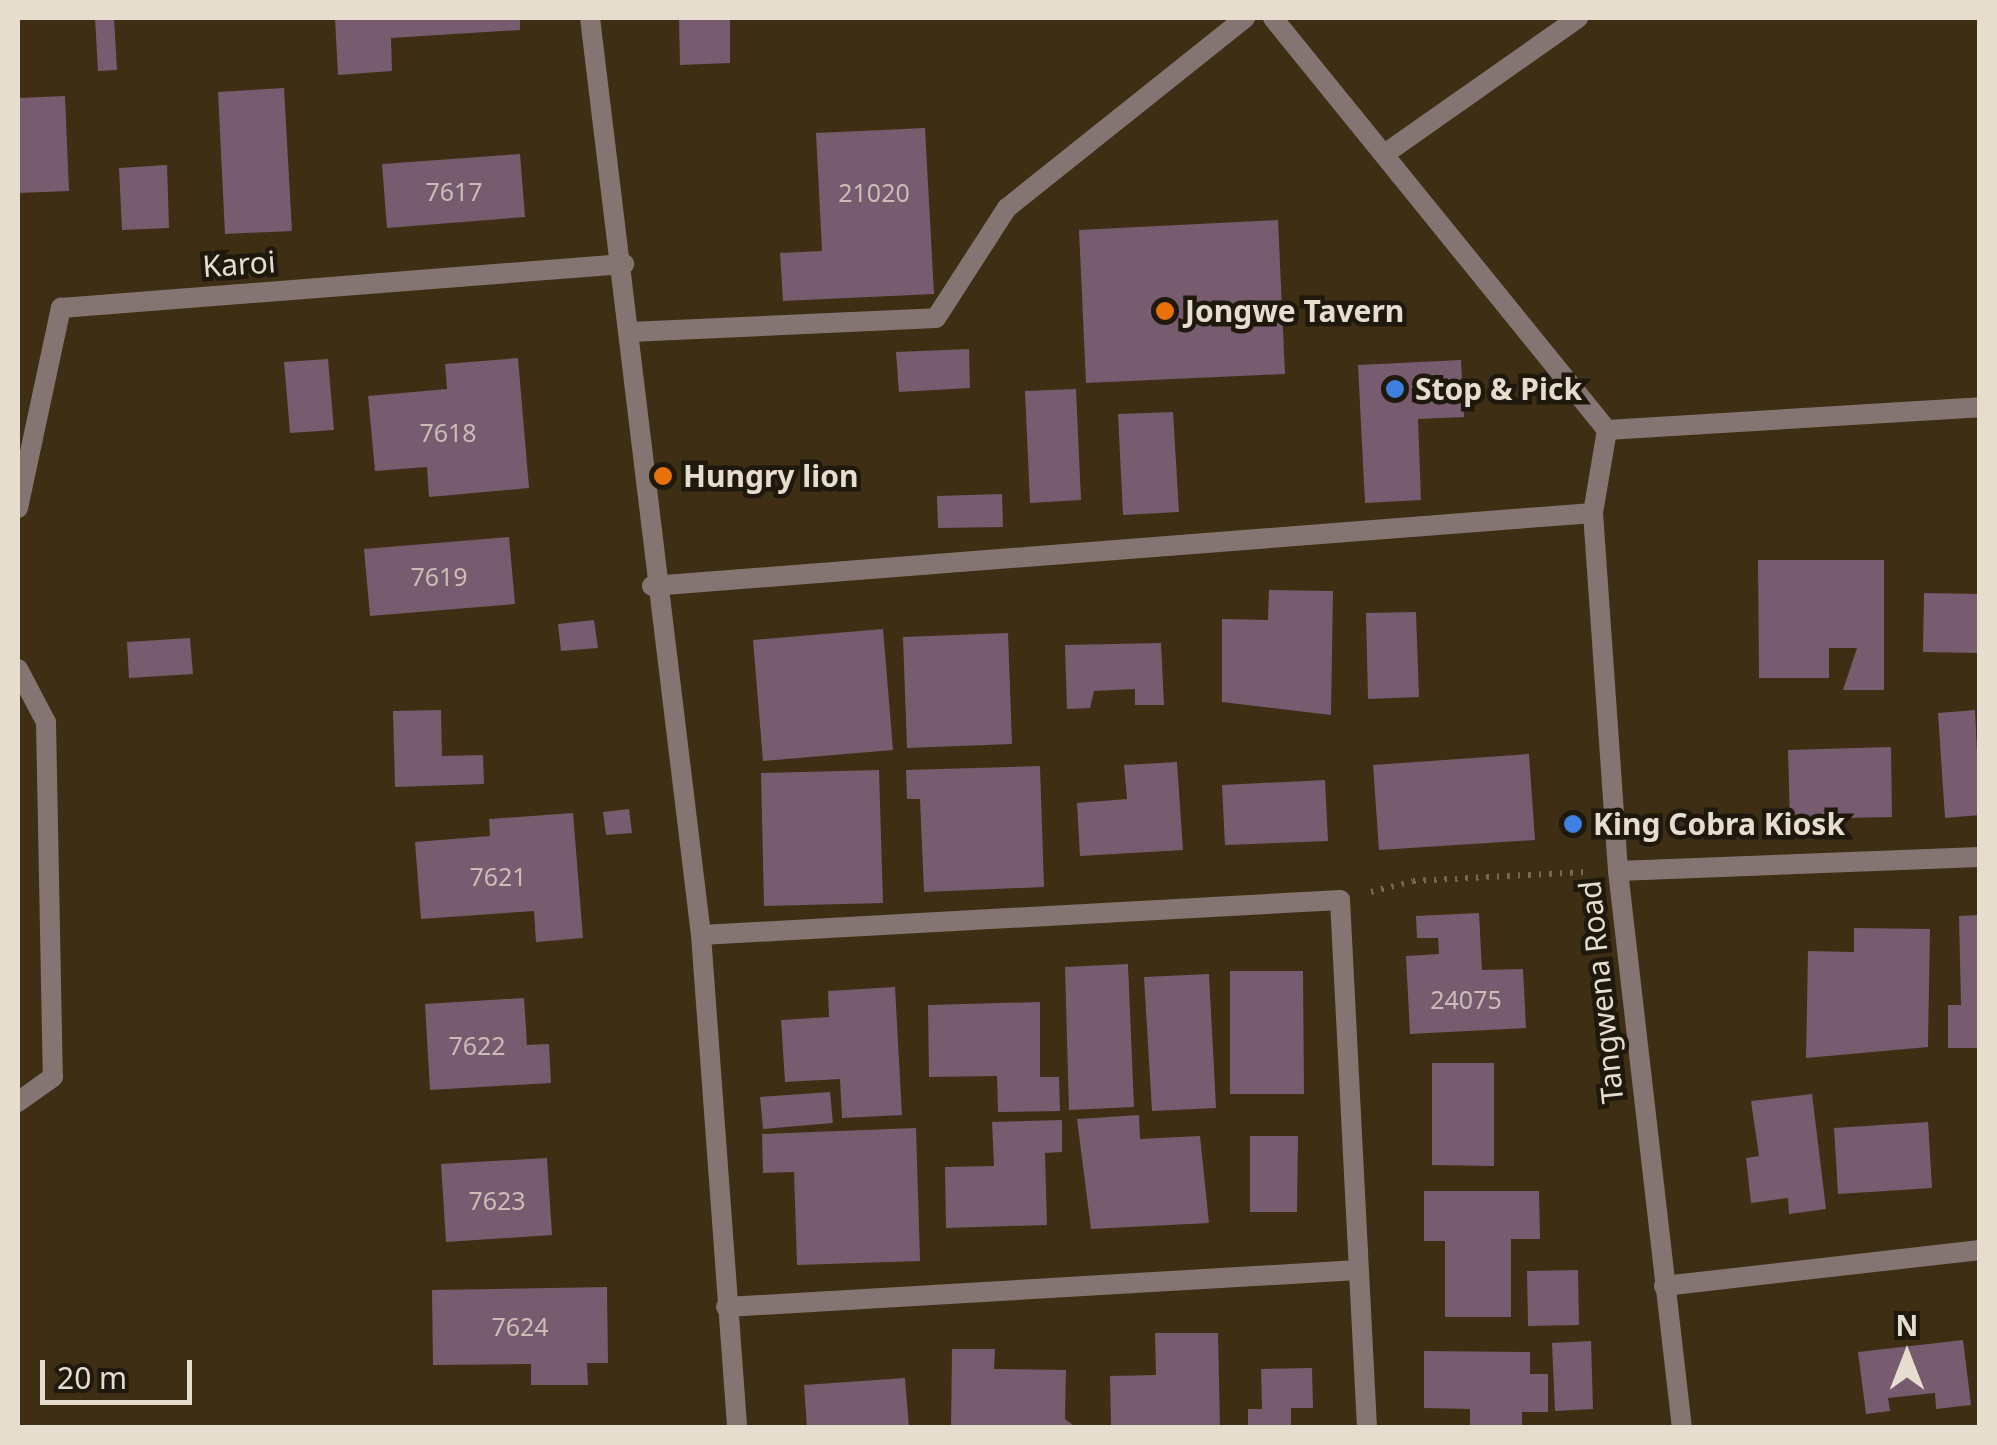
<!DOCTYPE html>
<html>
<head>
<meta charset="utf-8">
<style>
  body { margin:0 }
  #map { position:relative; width:1997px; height:1445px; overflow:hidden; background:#3e2e14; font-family:"Noto Sans",sans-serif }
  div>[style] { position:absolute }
  .building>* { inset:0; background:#775b6e }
  .path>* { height:6px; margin-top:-3px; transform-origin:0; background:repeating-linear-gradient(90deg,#766852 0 2.5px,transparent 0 10.5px) }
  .service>* { height:20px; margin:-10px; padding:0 10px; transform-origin:10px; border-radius:10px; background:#857572 }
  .minor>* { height:20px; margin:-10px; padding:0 10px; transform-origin:10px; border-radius:10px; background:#857572 }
  .tertiary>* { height:20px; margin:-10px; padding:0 10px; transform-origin:10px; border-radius:10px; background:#857572 }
  .dots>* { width:28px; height:28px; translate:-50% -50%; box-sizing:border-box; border:5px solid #1f180d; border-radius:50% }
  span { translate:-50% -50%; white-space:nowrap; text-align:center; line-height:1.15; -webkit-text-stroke:9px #1f180d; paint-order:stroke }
  .number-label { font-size:25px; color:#cbbcb6 }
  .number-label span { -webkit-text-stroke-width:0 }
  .street-label { font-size:30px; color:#e7ddce }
  .poi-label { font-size:30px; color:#e7ddce; font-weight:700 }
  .left { translate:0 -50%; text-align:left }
  .frame { position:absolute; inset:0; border:20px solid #e7ddce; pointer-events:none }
  .north { position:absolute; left:1857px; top:1305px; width:100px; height:100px; -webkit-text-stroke:8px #1f180d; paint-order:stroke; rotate:0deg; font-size:28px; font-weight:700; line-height:40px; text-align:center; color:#e7ddce }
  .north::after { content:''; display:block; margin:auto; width:35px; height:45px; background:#e7ddce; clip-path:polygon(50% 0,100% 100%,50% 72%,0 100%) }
  .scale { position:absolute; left:40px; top:1360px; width:152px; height:45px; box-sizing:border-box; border:5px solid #e7ddce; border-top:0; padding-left:12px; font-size:30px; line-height:35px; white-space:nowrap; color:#e7ddce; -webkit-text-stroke:8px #1f180d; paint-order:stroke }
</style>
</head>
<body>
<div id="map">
  <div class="building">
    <i style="clip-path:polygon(95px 18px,114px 18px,117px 70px,98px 71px)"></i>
    <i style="clip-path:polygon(335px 18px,520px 18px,520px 30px,391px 38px,392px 71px,338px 75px)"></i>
    <i style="clip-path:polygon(679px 18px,730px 18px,730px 63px,680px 65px)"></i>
    <i style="clip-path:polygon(284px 88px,292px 231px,225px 234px,218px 92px)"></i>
    <i style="clip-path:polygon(65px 96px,69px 191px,18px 193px,18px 98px)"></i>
    <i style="clip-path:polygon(925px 128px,934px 294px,783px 301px,780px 253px,822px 251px,816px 133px)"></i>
    <i style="clip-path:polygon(520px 154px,525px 217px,387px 228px,382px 164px)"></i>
    <i style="clip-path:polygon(167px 165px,169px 228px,122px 230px,119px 168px)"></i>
    <i style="clip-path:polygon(1278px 220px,1285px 374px,1086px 383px,1079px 230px)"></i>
    <i style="clip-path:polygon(969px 349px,970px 388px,899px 392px,896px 352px)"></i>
    <i style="clip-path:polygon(518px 358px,529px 488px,429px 497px,427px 467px,375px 471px,368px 396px,447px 389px,445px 364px)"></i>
    <i style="clip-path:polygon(328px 359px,334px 430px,290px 433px,284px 362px)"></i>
    <i style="clip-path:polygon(1461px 360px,1464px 417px,1418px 419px,1421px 500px,1365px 503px,1358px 365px)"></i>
    <i style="clip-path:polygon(1076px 389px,1081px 500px,1030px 503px,1025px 391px)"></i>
    <i style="clip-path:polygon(1173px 412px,1179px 512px,1123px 515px,1118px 414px)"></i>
    <i style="clip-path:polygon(1002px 494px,1003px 527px,938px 528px,937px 496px)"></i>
    <i style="clip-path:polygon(509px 537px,515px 604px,370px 616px,364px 549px)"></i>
    <i style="clip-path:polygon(1758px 560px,1884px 560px,1884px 690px,1843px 690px,1857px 648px,1829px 648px,1829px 678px,1759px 678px)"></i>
    <i style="clip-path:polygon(1269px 590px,1333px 591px,1331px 715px,1222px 702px,1222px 619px,1268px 620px)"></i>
    <i style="clip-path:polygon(1924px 593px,1980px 594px,1980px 653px,1923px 652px)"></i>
    <i style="clip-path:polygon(1416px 612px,1419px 697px,1368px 699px,1366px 613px)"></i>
    <i style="clip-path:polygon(594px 620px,598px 648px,561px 651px,558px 624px)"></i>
    <i style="clip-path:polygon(883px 629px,893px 750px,763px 761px,753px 640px)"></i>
    <i style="clip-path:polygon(1008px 633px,1012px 744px,907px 748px,903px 637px)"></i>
    <i style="clip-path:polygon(190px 638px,193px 674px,129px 678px,127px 642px)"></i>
    <i style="clip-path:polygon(1161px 643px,1164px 705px,1135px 705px,1135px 689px,1094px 691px,1090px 708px,1067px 709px,1065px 645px)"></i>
    <i style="clip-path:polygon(441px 710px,442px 756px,483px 755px,484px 784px,395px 787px,393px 711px)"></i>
    <i style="clip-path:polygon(1975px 710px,1980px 815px,1945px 818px,1938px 713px)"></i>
    <i style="clip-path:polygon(1891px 747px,1892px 817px,1790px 819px,1788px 750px)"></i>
    <i style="clip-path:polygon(1529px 754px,1535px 840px,1379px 850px,1373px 765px)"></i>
    <i style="clip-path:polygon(1177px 762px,1183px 850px,1080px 856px,1077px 803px,1127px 799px,1124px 765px)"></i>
    <i style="clip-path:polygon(1040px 766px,1044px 887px,924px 892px,920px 799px,907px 799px,906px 770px)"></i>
    <i style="clip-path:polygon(879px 770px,883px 903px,764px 906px,761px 773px)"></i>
    <i style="clip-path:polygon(1325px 780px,1328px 841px,1225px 845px,1222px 785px)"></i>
    <i style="clip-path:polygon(629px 809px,632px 833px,606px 835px,603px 812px)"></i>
    <i style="clip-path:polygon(573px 813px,583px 938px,536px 942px,534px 911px,421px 919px,415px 842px,490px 836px,489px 819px)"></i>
    <i style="clip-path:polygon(1479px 913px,1482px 970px,1523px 969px,1526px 1028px,1410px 1034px,1406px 956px,1439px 954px,1438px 938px,1417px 938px,1416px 916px)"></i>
    <i style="clip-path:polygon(1980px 915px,1980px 1048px,1948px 1048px,1948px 1005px,1961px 1005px,1959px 916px)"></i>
    <i style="clip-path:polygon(1854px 928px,1930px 929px,1928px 1047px,1806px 1058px,1808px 951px,1854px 952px)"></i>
    <i style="clip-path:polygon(1128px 964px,1134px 1107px,1069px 1110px,1065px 967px)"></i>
    <i style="clip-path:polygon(1230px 971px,1303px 971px,1304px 1094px,1230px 1094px)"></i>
    <i style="clip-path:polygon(1209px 974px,1216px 1108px,1152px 1111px,1144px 977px)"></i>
    <i style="clip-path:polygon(895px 987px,902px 1115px,842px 1118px,840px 1079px,785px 1082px,781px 1020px,829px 1017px,828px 991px)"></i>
    <i style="clip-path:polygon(524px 998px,527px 1045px,549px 1044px,551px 1083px,430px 1090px,425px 1004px)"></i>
    <i style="clip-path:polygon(1040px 1002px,1040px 1077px,1059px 1077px,1060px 1111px,998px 1112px,997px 1076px,929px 1077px,928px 1005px)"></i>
    <i style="clip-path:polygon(1432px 1063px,1494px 1063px,1494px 1166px,1432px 1165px)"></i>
    <i style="clip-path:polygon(830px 1092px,833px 1123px,763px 1129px,760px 1097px)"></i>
    <i style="clip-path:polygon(1812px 1094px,1826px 1209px,1789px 1214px,1788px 1198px,1751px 1203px,1746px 1158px,1759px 1156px,1751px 1101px)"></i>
    <i style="clip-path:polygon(1139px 1115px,1140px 1139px,1200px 1136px,1209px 1223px,1091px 1229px,1077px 1119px)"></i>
    <i style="clip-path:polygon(1062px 1120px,1062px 1152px,1045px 1153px,1047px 1225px,946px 1228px,945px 1167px,994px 1166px,992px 1122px)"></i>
    <i style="clip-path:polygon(1928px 1122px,1932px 1188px,1838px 1194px,1834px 1128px)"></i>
    <i style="clip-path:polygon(916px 1128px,920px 1261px,797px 1265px,794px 1172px,763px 1173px,762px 1134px)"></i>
    <i style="clip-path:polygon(1250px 1136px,1298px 1136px,1297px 1212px,1250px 1212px)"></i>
    <i style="clip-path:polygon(547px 1158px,552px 1235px,446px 1242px,441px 1164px)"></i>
    <i style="clip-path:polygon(1424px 1191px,1539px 1191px,1540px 1239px,1511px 1239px,1511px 1317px,1445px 1317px,1445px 1241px,1424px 1241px)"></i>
    <i style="clip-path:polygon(1578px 1270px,1579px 1325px,1528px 1326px,1527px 1271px)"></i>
    <i style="clip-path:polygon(607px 1287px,608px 1363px,587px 1363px,588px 1385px,531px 1385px,531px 1364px,433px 1365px,432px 1290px)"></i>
    <i style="clip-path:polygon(1155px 1333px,1218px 1333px,1220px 1428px,1111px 1428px,1110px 1376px,1156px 1375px)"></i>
    <i style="clip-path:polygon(1963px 1340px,1971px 1405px,1936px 1409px,1935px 1393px,1888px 1398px,1890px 1411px,1866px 1414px,1858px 1352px)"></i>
    <i style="clip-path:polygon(1591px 1341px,1593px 1409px,1555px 1411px,1552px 1343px)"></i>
    <i style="clip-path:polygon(952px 1349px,995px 1349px,994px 1369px,1066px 1370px,1065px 1419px,1077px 1428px,951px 1428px)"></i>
    <i style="clip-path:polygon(1424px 1351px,1530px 1352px,1530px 1374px,1548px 1374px,1548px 1412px,1522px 1412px,1522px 1428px,1470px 1428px,1470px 1409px,1424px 1408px)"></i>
    <i style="clip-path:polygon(1312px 1368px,1313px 1408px,1291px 1408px,1291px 1428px,1248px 1428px,1248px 1409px,1262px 1409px,1261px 1369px)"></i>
    <i style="clip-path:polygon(905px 1378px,909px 1428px,807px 1428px,804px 1385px)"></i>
  </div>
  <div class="path">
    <i style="left:1371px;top:892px;width:43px;rotate:-14.7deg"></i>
    <i style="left:1413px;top:881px;width:173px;rotate:-3deg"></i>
  </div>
  <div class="service">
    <i style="left:1386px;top:153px;width:235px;rotate:-35.1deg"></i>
    <i style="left:630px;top:332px;width:306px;rotate:-2.6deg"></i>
    <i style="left:936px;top:318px;width:131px;rotate:-57.2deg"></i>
    <i style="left:1007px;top:208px;width:305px;rotate:-38.6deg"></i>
  </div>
  <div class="minor">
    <i style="left:590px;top:18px;width:924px;rotate:83.1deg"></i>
    <i style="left:701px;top:935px;width:494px;rotate:85.8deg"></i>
    <i style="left:18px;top:508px;width:205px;rotate:-77.9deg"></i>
    <i style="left:61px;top:308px;width:565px;rotate:-4.47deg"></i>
    <i style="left:652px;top:586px;width:944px;rotate:-4.44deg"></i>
    <i style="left:18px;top:669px;width:60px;rotate:62.2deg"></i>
    <i style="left:46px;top:722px;width:355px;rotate:88.9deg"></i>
    <i style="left:53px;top:1077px;width:43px;rotate:144.5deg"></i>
    <i style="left:1618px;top:871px;width:362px;rotate:-2.2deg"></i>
    <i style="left:701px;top:935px;width:640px;rotate:-3.14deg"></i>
    <i style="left:1340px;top:900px;width:529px;rotate:87.07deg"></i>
    <i style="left:1664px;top:1286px;width:318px;rotate:-6.5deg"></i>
    <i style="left:726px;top:1307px;width:633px;rotate:-3.35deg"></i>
  </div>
  <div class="tertiary">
    <i style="left:1273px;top:18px;width:530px;rotate:50.97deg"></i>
    <i style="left:1607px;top:430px;width:374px;rotate:-3.5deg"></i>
    <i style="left:1607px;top:430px;width:84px;rotate:99.6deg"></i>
    <i style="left:1593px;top:513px;width:359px;rotate:86deg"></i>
    <i style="left:1618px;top:871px;width:561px;rotate:83.45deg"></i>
  </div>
  <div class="dots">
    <i style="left:1165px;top:311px;background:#e8710a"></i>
    <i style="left:1395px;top:389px;background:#3f7fe0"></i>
    <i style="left:663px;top:476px;background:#e8710a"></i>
    <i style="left:1573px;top:824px;background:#3f7fe0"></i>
  </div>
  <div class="number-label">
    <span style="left:454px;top:191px">7617</span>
    <span style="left:874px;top:192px">21020</span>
    <span style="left:448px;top:432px">7618</span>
    <span style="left:439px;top:576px">7619</span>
    <span style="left:498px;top:876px">7621</span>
    <span style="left:1466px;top:999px">24075</span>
    <span style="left:477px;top:1045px">7622</span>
    <span style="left:497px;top:1200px">7623</span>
    <span style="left:520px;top:1326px">7624</span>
  </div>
  <div class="street-label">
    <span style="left:239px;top:264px;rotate:-4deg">Karoi</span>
    <span style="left:1601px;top:992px;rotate:-96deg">Tangwena Road</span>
  </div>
  <div class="poi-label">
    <span class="left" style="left:1185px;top:311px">Jongwe Tavern</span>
    <span class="left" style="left:1415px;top:389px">Stop &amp; Pick</span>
    <span class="left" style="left:683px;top:476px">Hungry lion</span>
    <span class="left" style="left:1593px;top:824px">King Cobra Kiosk</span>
  </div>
  <div class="frame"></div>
  <div class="north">N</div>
  <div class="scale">20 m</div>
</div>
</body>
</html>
